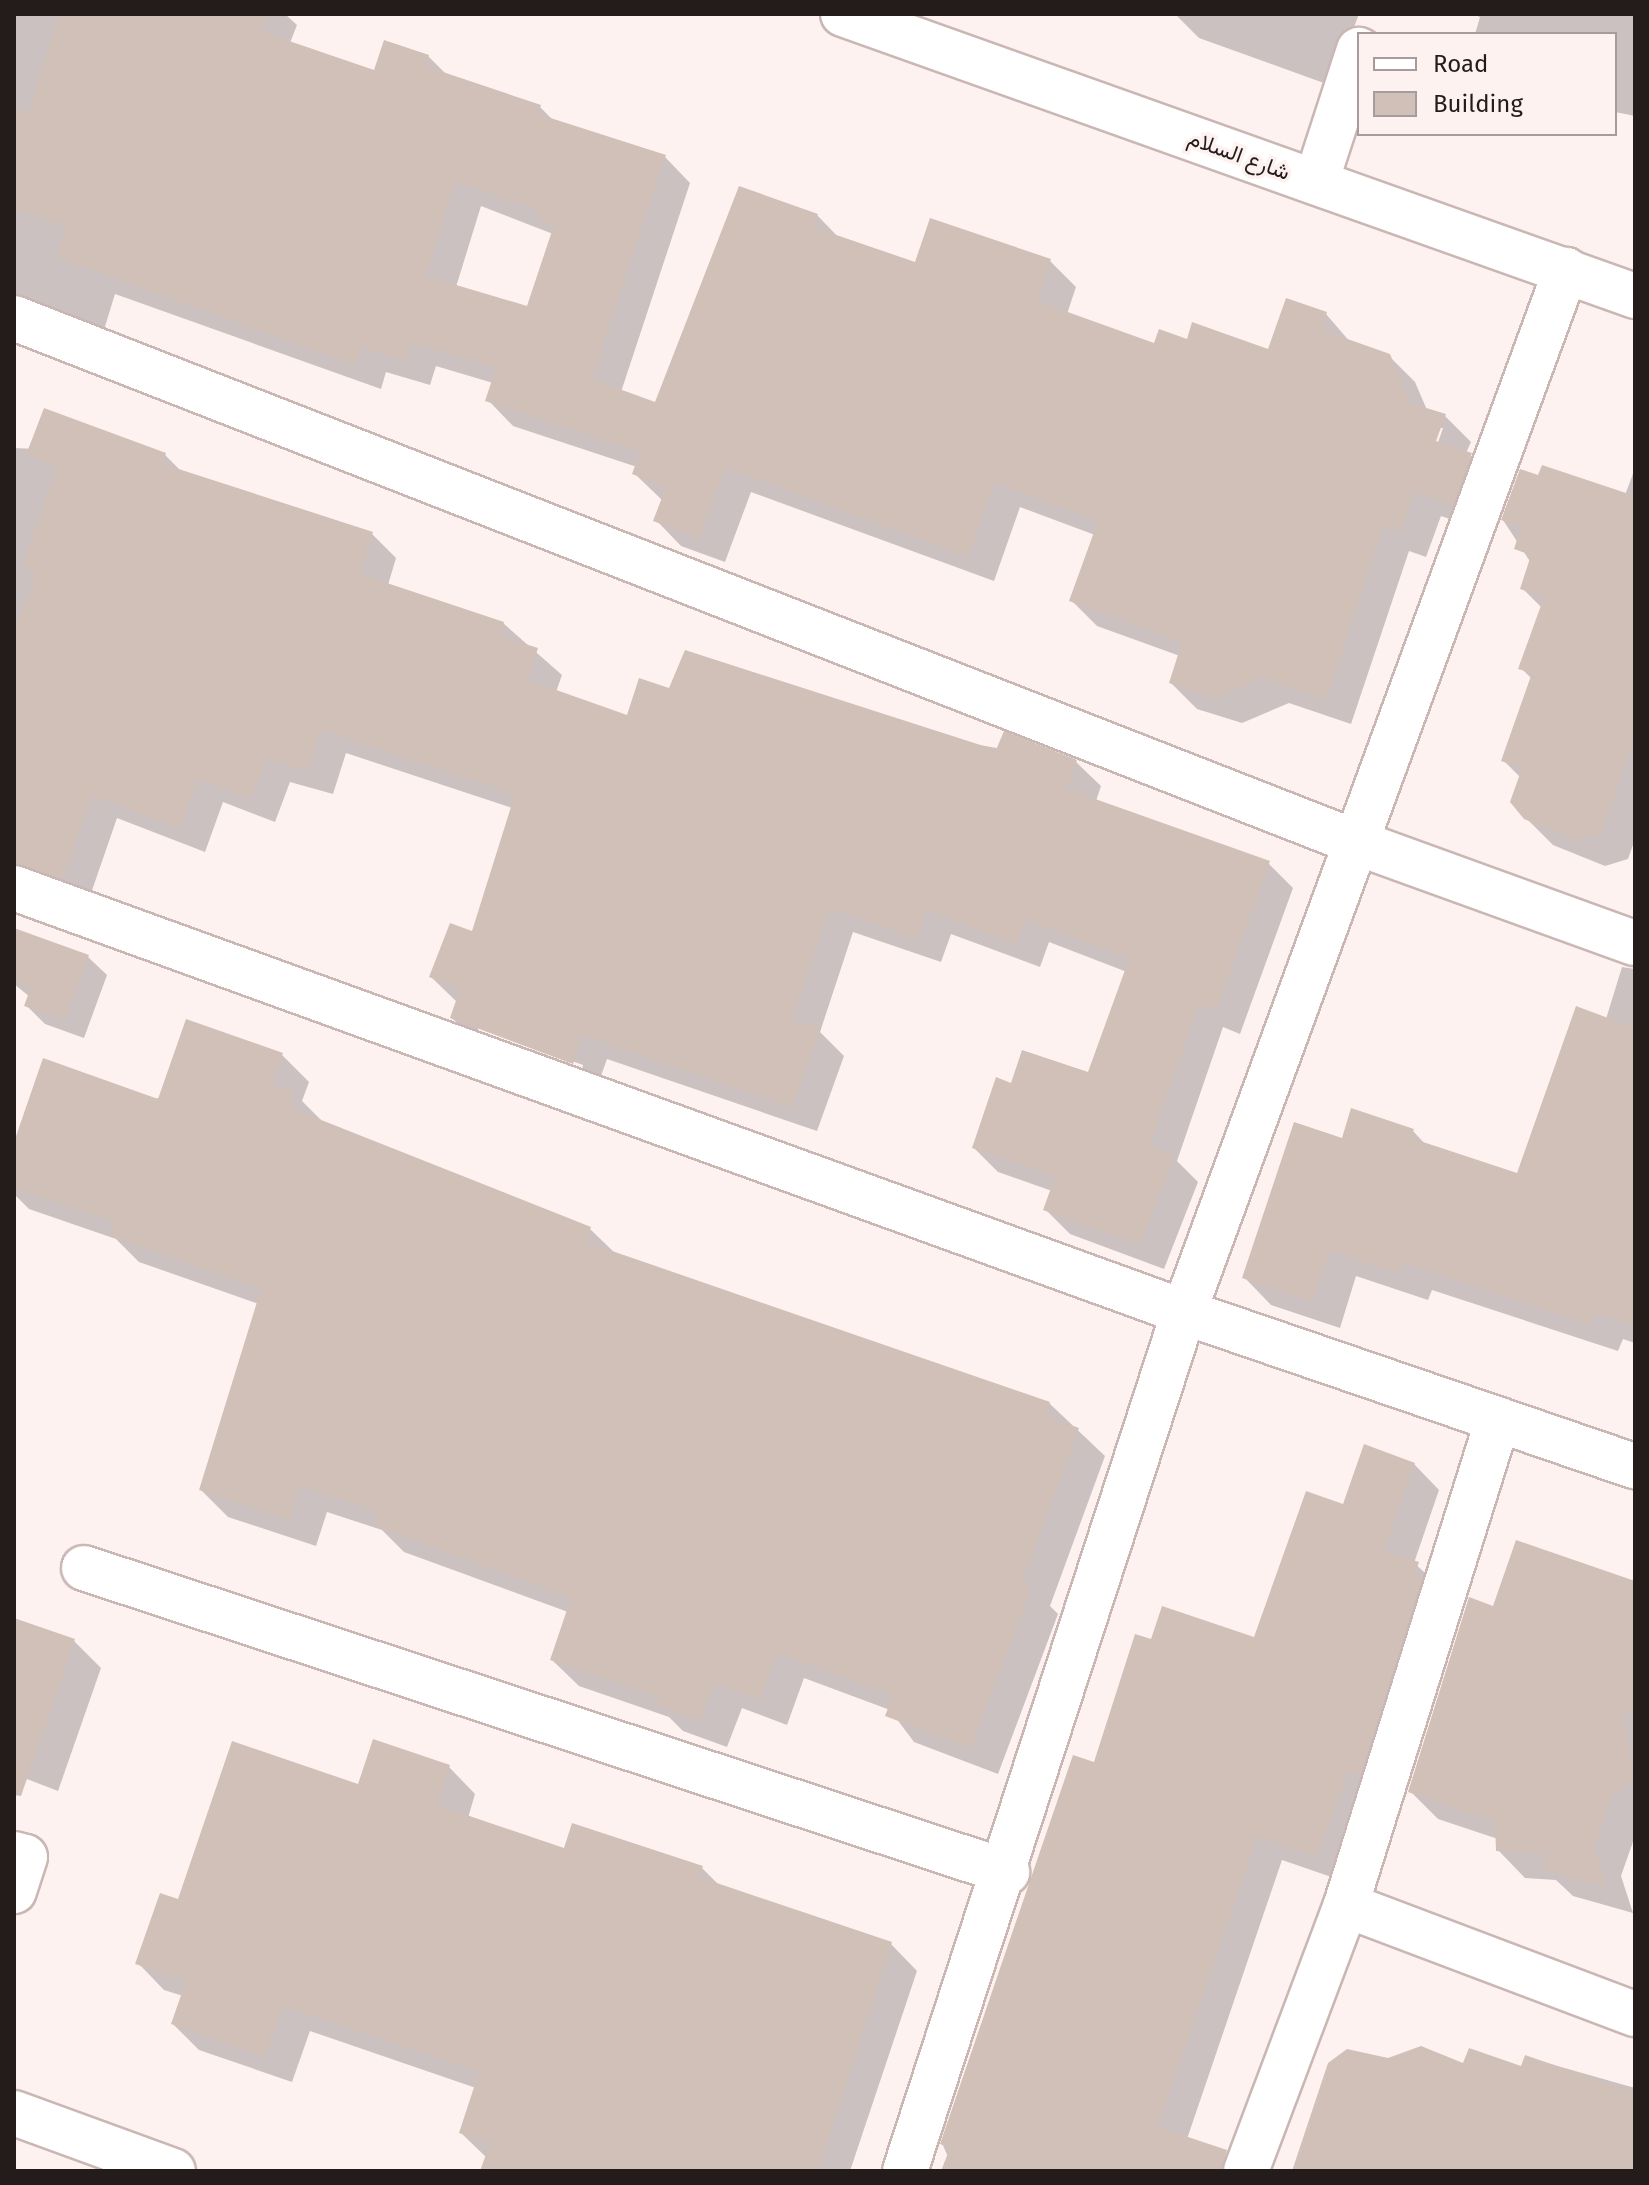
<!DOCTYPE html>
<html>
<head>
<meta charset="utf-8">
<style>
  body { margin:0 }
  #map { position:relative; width:1649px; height:2185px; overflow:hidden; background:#fef2f0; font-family:"Fira Sans",Vazirmatn,sans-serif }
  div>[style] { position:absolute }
  .shadow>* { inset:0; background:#0003 }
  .building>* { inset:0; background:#d0c0b7 }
  .roads { filter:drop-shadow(2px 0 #cab7b4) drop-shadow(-2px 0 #cab7b4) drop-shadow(0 2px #cab7b4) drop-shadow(0 -2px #cab7b4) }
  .minor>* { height:44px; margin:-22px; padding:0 22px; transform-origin:22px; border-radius:22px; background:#fff }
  span { translate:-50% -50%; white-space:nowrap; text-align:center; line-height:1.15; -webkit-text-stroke:7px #fef2f0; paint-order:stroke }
  .street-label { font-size:22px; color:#231c1b }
  .frame { position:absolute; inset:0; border:16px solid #231c1b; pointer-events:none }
  .legend { position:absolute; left:1357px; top:32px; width:260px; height:104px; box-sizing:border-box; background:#fef2f0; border:2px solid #a69c9b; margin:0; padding:10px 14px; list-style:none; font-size:24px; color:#231c1b }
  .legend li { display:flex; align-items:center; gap:16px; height:40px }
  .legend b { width:40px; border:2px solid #a69c9b }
</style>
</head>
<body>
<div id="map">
  <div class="shadow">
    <i style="clip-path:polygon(evenodd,14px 14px,285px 14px,297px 25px,290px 43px,375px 72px,428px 56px,448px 76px,540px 107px,555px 122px,665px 157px,690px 183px,621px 392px,656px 405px,817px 215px,840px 239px,917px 264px,931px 221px,1050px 261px,1076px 287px,1067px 314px,1155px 346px,1188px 341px,1270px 352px,1326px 314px,1351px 343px,1389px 356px,1415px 382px,1427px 410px,1445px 416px,1471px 442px,1466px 453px,1497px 480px,1479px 529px,1441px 516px,1426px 557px,1409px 551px,1351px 724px,1289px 703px,1242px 723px,1197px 709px,1171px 683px,1180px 656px,1097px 626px,1072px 601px,1095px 535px,1020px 507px,994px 581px,751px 492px,725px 562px,681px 546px,656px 520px,663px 501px,635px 474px,637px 467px,513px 426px,488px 400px,493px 383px,436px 366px,430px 385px,386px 372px,381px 389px,115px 294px,103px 333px,14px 301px,14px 14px,481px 206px,553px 234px,529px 308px,456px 287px,481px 206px,14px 14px,1439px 428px,1443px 428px,1435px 451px,1431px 450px,1439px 428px)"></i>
    <i style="clip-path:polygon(1175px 14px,1359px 14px,1332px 86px,1199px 38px)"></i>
    <i style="clip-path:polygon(1472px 14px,1635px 14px,1635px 116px,1615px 112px,1615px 34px,1475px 34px,1480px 17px)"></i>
    <i style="clip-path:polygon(evenodd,14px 448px,165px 455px,182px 472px,372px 534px,396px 558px,388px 585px,503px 623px,562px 675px,556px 692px,628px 717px,670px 691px,1076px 762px,1101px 786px,1096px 801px,1268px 863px,1293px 888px,1240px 1034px,1223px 1027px,1177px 1161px,1198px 1182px,1164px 1269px,1070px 1234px,1046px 1210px,1052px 1191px,998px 1172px,974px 1148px,1012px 1085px,1089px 1074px,1127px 972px,1049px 942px,1040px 967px,951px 934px,941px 962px,853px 932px,820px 1032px,844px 1056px,817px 1131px,607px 1059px,597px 1087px,476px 1042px,452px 1018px,457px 1002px,431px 977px,474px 934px,512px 808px,346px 753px,333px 794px,290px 782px,275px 822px,223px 802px,205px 852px,117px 818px,88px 902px,14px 878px,14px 448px,478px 1027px,583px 1065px,582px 1069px,478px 1031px,478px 1027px)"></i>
    <i style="clip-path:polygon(1634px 471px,1635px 839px,1628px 859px,1605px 866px,1553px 845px,1525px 817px,1521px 778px,1504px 761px,1532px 679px,1521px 668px,1542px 608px,1522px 588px,1531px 563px,1503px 520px,1625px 495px)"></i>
    <i style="clip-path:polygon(14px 957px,88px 957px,107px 975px,84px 1038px,45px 1024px,26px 1005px,30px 997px,14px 984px)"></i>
    <i style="clip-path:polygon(1622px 967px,1635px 969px,1635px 1343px,1623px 1339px,1618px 1351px,1432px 1290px,1428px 1300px,1356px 1276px,1340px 1328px,1271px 1305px,1244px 1277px,1343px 1140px,1413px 1131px,1427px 1146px,1518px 1176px,1606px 1019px)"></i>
    <i style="clip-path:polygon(282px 1055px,309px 1082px,302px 1101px,322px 1121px,590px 1229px,617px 1255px,1049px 1403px,1105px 1456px,1050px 1606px,1058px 1614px,998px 1774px,914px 1742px,890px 1710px,804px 1678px,787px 1725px,742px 1708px,727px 1747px,683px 1731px,669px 1717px,579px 1686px,552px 1660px,568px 1612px,404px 1552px,382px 1530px,327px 1512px,316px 1546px,228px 1517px,201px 1490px,259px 1304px,139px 1262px,116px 1239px,29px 1209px,14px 1194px,14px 1148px)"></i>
    <i style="clip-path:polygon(1414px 1464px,1439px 1490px,1414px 1563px,1443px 1589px,1343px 1881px,1282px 1860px,1187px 2139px,1203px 2144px,1228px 2171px,954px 2171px,942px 2143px,1152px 1641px,1256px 1639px,1344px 1506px)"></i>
    <i style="clip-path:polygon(1635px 1585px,1635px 1836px,1621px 1876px,1633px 1913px,1573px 1896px,1556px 1880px,1525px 1878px,1498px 1850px,1498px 1839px,1438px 1819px,1410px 1791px,1495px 1609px)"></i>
    <i style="clip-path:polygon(14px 1620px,74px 1641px,101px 1668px,58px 1791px,14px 1774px)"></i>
    <i style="clip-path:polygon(449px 1767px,475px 1794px,468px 1818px,565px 1850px,702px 1868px,720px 1886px,891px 1944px,917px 1971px,850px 2171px,482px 2171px,487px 2158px,461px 2133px,476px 2088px,310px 2031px,292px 2082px,199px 2050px,173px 2024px,183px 1996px,164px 1990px,138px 1963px,179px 1901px,359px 1786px)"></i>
    <i style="clip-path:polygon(1526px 2057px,1635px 2088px,1635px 2171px,1293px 2171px,1388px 2061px,1522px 2068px)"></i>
  </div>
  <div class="building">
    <i style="clip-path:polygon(evenodd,59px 14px,266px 14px,260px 31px,374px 70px,384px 40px,429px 55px,425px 66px,541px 105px,538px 114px,666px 155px,592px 379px,655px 402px,739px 186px,818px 214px,813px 227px,915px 262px,930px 218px,1051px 259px,1037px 301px,1154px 343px,1159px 329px,1187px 339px,1192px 322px,1268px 349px,1286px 298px,1327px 312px,1322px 330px,1390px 354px,1410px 403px,1446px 414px,1436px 441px,1472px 453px,1453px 505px,1415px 492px,1401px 532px,1383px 526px,1326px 700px,1262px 678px,1215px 698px,1169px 683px,1182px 642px,1069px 601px,1098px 521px,994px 483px,968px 557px,725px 467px,699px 538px,653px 521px,666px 487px,632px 474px,640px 452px,485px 401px,496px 368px,411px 342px,405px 361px,361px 347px,355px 365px,56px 257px,66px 226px,14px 209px,14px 108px,28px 113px,59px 14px,455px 182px,539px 210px,536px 219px,554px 225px,527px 306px,426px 276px,455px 182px)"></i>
    <i style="clip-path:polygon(44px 408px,166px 453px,163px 464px,373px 532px,360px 574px,504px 622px,500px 636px,538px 648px,528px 680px,627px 715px,639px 678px,669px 688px,685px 650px,996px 750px,1004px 731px,1077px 760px,1067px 789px,1270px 861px,1216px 1010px,1199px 1004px,1149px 1146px,1175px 1156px,1140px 1245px,1043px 1210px,1055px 1177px,972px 1148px,996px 1077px,1011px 1083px,1022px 1050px,1088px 1072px,1129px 959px,1025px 919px,1016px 944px,927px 910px,917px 939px,829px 908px,792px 1019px,821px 1029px,792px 1108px,583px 1035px,573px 1064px,450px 1018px,460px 989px,429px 977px,450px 923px,472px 931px,515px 794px,321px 730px,308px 771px,266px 758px,251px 799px,198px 779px,180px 829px,92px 795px,63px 879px,14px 864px,14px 630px,37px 573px,22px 567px,57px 467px,26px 455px)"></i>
    <i style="clip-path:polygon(1542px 465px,1635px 496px,1635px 736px,1601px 833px,1577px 840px,1524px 819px,1510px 802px,1522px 768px,1501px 761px,1532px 673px,1518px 669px,1544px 597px,1520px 589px,1531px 555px,1514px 549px,1521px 527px,1501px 520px,1520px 469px,1538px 475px)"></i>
    <i style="clip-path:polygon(14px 928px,89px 955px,65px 1020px,24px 1006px,31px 987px,14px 980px)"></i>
    <i style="clip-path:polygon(1576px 1006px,1635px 1028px,1635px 1326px,1595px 1313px,1590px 1325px,1404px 1263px,1400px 1274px,1329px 1250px,1312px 1302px,1242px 1278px,1294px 1122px,1342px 1138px,1351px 1108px,1414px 1129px,1411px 1138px,1517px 1173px)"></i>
    <i style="clip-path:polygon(186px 1019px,283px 1053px,272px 1084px,296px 1093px,291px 1108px,591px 1227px,586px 1242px,1050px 1402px,1045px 1416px,1079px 1428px,1022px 1582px,1032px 1586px,971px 1748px,885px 1716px,893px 1695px,777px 1653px,760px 1700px,714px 1683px,700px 1721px,654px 1704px,657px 1696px,550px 1660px,571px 1598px,374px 1525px,379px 1512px,300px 1486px,289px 1520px,199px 1490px,261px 1289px,110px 1236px,115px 1222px,14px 1188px,14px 1142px,43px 1058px,158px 1099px)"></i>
    <i style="clip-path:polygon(1364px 1444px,1415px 1463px,1384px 1551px,1419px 1562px,1414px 1576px,1422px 1579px,1360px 1775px,1348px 1771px,1317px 1857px,1257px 1836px,1158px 2127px,1227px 2150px,1222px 2171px,941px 2171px,950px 2148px,940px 2144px,1073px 1755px,1094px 1762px,1135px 1634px,1151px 1639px,1162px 1606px,1254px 1637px,1306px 1491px,1343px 1504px)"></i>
    <i style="clip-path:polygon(1516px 1540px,1635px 1581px,1635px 1713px,1623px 1709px,1634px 1781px,1612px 1795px,1594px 1847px,1607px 1887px,1543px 1869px,1547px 1854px,1496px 1851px,1495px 1822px,1408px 1792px,1469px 1597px,1493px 1606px)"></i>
    <i style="clip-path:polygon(14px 1618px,75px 1639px,21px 1796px,14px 1795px)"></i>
    <i style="clip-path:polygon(373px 1739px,450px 1765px,437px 1805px,564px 1848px,572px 1823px,703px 1866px,699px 1877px,892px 1942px,818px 2171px,480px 2171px,490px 2143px,459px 2133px,479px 2072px,283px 2006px,265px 2057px,171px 2024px,186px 1981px,135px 1964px,160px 1893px,178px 1899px,232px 1741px,358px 1784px)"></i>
    <i style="clip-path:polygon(1421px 2046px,1463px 2063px,1469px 2048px,1521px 2066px,1525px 2055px,1635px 2093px,1635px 2171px,1292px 2171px,1328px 2063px,1347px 2049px,1388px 2058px)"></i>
  </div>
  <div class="roads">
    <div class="minor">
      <i style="left:843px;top:14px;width:841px;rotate:19.6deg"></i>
      <i style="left:1316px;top:182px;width:139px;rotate:-72deg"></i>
      <i style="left:14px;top:318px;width:1443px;rotate:21.34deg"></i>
      <i style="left:1358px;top:843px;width:294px;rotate:19.9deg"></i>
      <i style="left:14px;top:888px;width:1244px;rotate:19.92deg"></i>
      <i style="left:1184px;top:1312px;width:477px;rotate:18.9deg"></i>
      <i style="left:84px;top:1568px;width:972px;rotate:18.23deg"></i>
      <i style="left:14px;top:1854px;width:11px;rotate:15deg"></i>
      <i style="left:25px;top:1857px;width:36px;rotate:108deg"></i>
      <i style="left:1346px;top:1905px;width:309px;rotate:20.7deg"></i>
      <i style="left:14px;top:2113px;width:169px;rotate:20deg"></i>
      <i style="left:905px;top:2171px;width:903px;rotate:-72.01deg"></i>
      <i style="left:1184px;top:1312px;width:1110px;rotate:-69.87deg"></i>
      <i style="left:1246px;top:2171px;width:284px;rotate:-69.4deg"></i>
      <i style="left:1346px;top:1905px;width:509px;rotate:-72.63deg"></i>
    </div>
  </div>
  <div class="street-label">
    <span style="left:1239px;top:155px;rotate:20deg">شارع السلام</span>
  </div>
  <div class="frame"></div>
  <ul class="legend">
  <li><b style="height:10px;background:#fff"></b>Road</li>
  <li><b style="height:22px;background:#d0c0b7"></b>Building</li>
  </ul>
</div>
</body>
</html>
